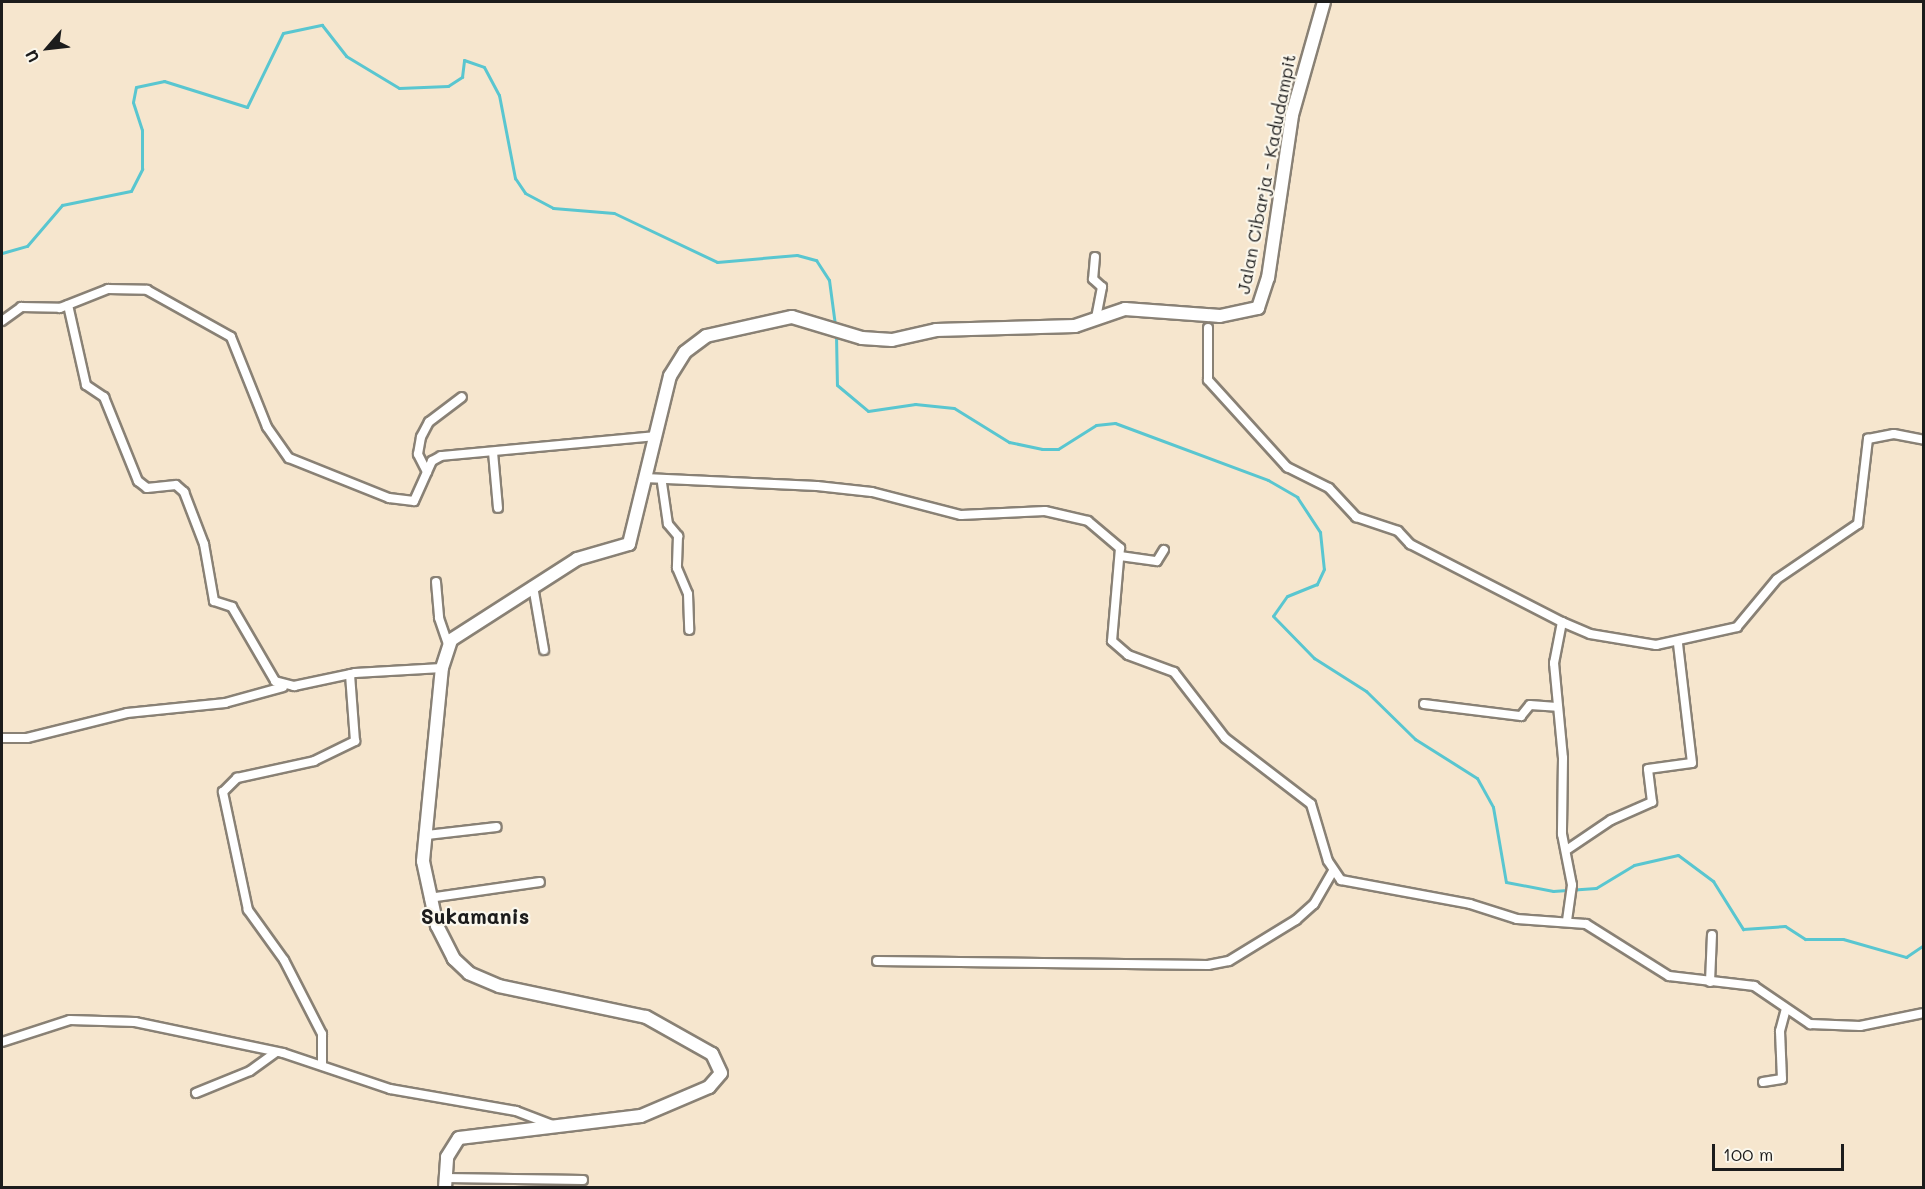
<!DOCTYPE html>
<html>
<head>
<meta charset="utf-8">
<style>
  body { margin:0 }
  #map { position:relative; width:1925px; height:1189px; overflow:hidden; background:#f6e6ce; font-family:Mali,sans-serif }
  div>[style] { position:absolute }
  .stream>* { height:3px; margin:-1.5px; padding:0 1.5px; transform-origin:1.5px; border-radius:1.5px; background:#59c6d0 }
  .roads { filter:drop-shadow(2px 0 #898175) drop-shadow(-2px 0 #898175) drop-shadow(0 2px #898175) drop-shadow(0 -2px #898175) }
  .street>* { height:8px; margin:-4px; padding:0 4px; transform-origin:4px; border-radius:4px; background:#fff }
  .secondary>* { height:12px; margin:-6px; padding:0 6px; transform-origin:6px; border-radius:6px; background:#fff }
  span { translate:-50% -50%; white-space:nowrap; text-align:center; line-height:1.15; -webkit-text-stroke:4.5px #fbf7ec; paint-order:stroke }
  .street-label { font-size:18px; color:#1c1c1c }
  .quarter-label { font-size:21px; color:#1c1c1c; font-weight:700 }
  .frame { position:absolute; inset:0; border:3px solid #1c1c1c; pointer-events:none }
  .north { position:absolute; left:18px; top:18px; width:60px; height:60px; -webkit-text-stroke:4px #fbf7ec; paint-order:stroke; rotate:242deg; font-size:16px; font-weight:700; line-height:24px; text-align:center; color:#1c1c1c }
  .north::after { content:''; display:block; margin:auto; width:21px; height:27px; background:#1c1c1c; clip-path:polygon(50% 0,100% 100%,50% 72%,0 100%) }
  .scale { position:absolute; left:1712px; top:1144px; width:132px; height:27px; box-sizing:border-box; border:3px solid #1c1c1c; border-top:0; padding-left:8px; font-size:18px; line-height:21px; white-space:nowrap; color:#1c1c1c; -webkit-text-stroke:4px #fbf7ec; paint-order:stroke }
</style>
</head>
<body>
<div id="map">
  <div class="stream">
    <i style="left:2px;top:253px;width:26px;rotate:-16deg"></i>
    <i style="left:27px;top:246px;width:54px;rotate:-49.5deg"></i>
    <i style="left:62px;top:205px;width:70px;rotate:-11.5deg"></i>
    <i style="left:131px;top:191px;width:25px;rotate:-63deg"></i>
    <i style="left:142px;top:169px;width:39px;rotate:-90deg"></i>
    <i style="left:142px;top:130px;width:29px;rotate:-108deg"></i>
    <i style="left:133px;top:102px;width:15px;rotate:-79deg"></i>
    <i style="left:136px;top:87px;width:29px;rotate:-12deg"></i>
    <i style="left:164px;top:81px;width:87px;rotate:17.4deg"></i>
    <i style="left:247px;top:107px;width:82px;rotate:-64.1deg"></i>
    <i style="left:283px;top:33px;width:40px;rotate:-12deg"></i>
    <i style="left:322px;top:25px;width:39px;rotate:52deg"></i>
    <i style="left:346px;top:56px;width:62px;rotate:31.1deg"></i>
    <i style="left:399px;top:88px;width:49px;rotate:-2.3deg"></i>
    <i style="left:448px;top:86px;width:17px;rotate:-33deg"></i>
    <i style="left:462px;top:77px;width:17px;rotate:-83deg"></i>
    <i style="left:464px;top:60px;width:21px;rotate:19deg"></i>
    <i style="left:484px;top:67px;width:32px;rotate:62deg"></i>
    <i style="left:499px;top:95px;width:85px;rotate:79.1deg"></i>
    <i style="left:515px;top:178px;width:18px;rotate:56deg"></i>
    <i style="left:525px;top:193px;width:32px;rotate:28deg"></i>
    <i style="left:553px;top:208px;width:61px;rotate:4.7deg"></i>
    <i style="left:614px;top:213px;width:114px;rotate:25.4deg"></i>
    <i style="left:717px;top:262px;width:80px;rotate:-5deg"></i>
    <i style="left:797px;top:255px;width:20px;rotate:15deg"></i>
    <i style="left:816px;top:260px;width:24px;rotate:57deg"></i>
    <i style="left:829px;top:280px;width:45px;rotate:82.4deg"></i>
    <i style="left:836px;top:335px;width:50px;rotate:88.9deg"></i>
    <i style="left:837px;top:385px;width:40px;rotate:40deg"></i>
    <i style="left:868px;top:411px;width:48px;rotate:-8.5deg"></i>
    <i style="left:915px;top:404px;width:39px;rotate:6deg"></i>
    <i style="left:954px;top:408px;width:65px;rotate:31.7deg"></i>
    <i style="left:1009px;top:442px;width:34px;rotate:12deg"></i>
    <i style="left:1042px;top:449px;width:16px"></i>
    <i style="left:1058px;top:449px;width:45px;rotate:-32.3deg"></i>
    <i style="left:1096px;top:425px;width:19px;rotate:-6deg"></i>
    <i style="left:1115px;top:423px;width:163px;rotate:20.4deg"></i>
    <i style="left:1268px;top:480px;width:34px;rotate:30deg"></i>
    <i style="left:1297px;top:497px;width:42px;rotate:56.7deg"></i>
    <i style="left:1320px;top:532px;width:37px;rotate:84deg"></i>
    <i style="left:1324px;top:569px;width:17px;rotate:115deg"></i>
    <i style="left:1317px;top:584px;width:32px;rotate:158deg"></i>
    <i style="left:1287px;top:596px;width:24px;rotate:125deg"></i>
    <i style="left:1273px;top:616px;width:59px;rotate:45.7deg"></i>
    <i style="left:1314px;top:658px;width:62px;rotate:32.4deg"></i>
    <i style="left:1366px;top:691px;width:69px;rotate:44.4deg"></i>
    <i style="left:1415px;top:739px;width:73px;rotate:32.2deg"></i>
    <i style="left:1477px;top:778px;width:33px;rotate:61deg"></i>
    <i style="left:1493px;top:807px;width:76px;rotate:80.2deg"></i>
    <i style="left:1506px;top:882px;width:48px;rotate:10.8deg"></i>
    <i style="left:1553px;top:891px;width:43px;rotate:-4deg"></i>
    <i style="left:1596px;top:888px;width:44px;rotate:-31.2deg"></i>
    <i style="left:1634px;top:865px;width:45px;rotate:-12.8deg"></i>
    <i style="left:1678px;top:855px;width:44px;rotate:36.6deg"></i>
    <i style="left:1713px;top:881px;width:57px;rotate:58deg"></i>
    <i style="left:1743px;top:929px;width:42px;rotate:-4.1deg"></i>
    <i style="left:1785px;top:926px;width:24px;rotate:33deg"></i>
    <i style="left:1805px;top:939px;width:38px"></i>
    <i style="left:1843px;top:939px;width:66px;rotate:15.9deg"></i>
    <i style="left:1906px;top:957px;width:22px;rotate:-34deg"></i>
  </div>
  <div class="roads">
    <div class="street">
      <i style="left:1095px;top:257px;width:22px;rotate:95deg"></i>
      <i style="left:1093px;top:279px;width:12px;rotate:42deg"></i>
      <i style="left:1102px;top:287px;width:32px;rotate:101deg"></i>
      <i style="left:68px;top:305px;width:82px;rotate:77.3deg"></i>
      <i style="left:86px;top:385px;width:22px;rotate:34deg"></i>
      <i style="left:104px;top:397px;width:91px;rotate:68deg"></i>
      <i style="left:138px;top:481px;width:11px;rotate:38deg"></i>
      <i style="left:147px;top:488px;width:29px;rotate:-6deg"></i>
      <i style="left:176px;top:485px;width:11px;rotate:41deg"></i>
      <i style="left:184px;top:492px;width:56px;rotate:69deg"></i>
      <i style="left:204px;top:544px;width:58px;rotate:80deg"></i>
      <i style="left:214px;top:601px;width:19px;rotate:18deg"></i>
      <i style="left:232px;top:607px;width:86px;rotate:59.8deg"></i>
      <i style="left:275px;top:681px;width:20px;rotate:15deg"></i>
      <i style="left:294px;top:686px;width:62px;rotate:-12deg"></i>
      <i style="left:355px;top:673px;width:87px;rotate:-3.3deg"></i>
      <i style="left:2px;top:321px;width:24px;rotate:-36deg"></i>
      <i style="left:21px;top:307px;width:39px;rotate:1deg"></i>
      <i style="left:60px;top:308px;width:52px;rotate:-21.6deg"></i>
      <i style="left:108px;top:289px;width:39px;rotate:1deg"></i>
      <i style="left:147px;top:290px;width:96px;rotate:29.2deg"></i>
      <i style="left:231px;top:337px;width:97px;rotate:68.2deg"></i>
      <i style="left:267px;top:427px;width:38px;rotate:55deg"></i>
      <i style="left:289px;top:458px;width:108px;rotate:21.8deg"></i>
      <i style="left:389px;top:498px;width:25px;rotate:7deg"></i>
      <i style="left:414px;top:501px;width:44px;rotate:-65.8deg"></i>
      <i style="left:432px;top:461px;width:10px;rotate:-29deg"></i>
      <i style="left:441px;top:456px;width:215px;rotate:-5.3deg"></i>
      <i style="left:1208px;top:328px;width:52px;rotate:90deg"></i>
      <i style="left:1208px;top:380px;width:118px;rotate:47.8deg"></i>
      <i style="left:1287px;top:467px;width:47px;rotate:26.6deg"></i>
      <i style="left:1329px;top:488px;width:40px;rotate:47deg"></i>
      <i style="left:1356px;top:517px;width:44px;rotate:18.4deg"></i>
      <i style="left:1398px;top:531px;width:18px;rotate:47deg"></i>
      <i style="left:1410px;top:544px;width:171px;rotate:27.2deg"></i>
      <i style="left:1562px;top:622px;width:30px;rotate:23deg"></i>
      <i style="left:1590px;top:634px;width:67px;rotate:9.5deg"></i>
      <i style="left:1656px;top:645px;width:83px;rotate:-12.5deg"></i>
      <i style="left:1737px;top:627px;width:62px;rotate:-50.2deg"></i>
      <i style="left:1777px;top:579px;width:98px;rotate:-34.2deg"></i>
      <i style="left:1858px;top:524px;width:86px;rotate:-83.3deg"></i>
      <i style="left:1868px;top:439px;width:26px;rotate:-11deg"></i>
      <i style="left:1894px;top:434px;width:31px;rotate:11deg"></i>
      <i style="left:493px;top:452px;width:56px;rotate:84.9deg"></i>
      <i style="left:427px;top:472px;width:20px;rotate:-117deg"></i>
      <i style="left:418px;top:454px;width:17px;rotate:-80deg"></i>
      <i style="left:421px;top:437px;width:17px;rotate:-62deg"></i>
      <i style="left:429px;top:422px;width:41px;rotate:-37.1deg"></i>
      <i style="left:645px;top:478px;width:172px;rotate:2.7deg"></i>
      <i style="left:817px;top:486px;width:55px;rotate:6.2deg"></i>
      <i style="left:872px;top:492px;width:92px;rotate:14.5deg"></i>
      <i style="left:961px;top:515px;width:84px;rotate:-2.7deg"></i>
      <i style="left:1045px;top:511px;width:44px;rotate:13.1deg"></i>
      <i style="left:1088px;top:521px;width:42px;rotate:40.2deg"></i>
      <i style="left:1120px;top:548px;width:93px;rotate:94.9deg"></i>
      <i style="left:1112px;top:641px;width:21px;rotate:41deg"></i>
      <i style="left:1128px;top:655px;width:49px;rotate:20.3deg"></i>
      <i style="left:1174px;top:672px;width:83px;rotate:52.3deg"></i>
      <i style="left:1225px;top:738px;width:108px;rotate:37.5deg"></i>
      <i style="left:1311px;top:804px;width:59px;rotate:73.4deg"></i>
      <i style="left:1328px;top:861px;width:23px;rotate:56deg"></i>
      <i style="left:1341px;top:880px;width:131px;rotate:10.5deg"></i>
      <i style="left:1470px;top:904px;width:49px;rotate:17.7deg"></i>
      <i style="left:1517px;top:919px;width:69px;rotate:4.1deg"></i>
      <i style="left:1586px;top:924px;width:98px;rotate:32.1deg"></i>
      <i style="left:1669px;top:976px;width:86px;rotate:6.7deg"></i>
      <i style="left:1754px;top:986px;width:68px;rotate:34.2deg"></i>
      <i style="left:1810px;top:1024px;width:50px;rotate:2.3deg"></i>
      <i style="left:1860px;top:1026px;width:65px;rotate:-11.5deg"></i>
      <i style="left:662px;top:483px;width:41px;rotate:81.7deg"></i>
      <i style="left:668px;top:524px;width:16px;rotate:50deg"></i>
      <i style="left:678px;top:536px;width:32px;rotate:92deg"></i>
      <i style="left:677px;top:568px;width:28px;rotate:67deg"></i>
      <i style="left:688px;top:594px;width:36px;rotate:88deg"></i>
      <i style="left:1120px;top:556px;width:37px;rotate:8deg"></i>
      <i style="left:1157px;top:561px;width:13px;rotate:-58deg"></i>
      <i style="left:436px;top:582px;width:36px;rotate:85deg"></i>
      <i style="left:439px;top:618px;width:28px;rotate:71deg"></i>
      <i style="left:533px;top:586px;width:65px;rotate:80.2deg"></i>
      <i style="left:1562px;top:622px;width:42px;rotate:101deg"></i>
      <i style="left:1554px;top:663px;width:95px;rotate:84.6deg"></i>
      <i style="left:1563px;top:758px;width:76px;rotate:90.8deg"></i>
      <i style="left:1562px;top:834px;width:52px;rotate:78.9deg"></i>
      <i style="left:1572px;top:885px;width:36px;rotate:98deg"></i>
      <i style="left:1424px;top:704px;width:98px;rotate:7.1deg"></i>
      <i style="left:1521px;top:716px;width:14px;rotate:-51deg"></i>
      <i style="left:1530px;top:705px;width:27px;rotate:4deg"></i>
      <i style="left:2px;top:738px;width:25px"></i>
      <i style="left:27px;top:738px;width:103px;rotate:-14deg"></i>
      <i style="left:127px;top:713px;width:99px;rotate:-5.8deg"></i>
      <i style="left:225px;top:703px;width:60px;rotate:-15.4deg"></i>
      <i style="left:427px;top:835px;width:70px;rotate:-6.5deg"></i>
      <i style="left:1568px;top:849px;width:52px;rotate:-34deg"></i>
      <i style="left:1611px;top:820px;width:45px;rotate:-23.7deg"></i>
      <i style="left:1652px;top:802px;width:33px;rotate:-97deg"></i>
      <i style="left:1648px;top:769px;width:44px;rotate:-7.8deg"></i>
      <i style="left:1692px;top:763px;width:120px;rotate:-96.7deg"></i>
      <i style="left:429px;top:898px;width:112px;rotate:-8.2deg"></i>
      <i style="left:877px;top:961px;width:331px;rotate:0.7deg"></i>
      <i style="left:1208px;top:965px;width:21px;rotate:-11deg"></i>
      <i style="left:1229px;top:961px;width:79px;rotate:-31.5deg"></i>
      <i style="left:1296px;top:920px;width:24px;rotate:-42deg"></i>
      <i style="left:1314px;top:904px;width:38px;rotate:-60deg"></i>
      <i style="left:1710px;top:982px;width:47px;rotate:-87.6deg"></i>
      <i style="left:2px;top:1042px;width:71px;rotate:-17.9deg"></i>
      <i style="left:70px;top:1020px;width:65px;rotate:1.8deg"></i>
      <i style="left:135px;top:1022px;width:151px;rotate:11.8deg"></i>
      <i style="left:283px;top:1053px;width:113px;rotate:18.6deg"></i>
      <i style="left:390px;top:1089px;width:128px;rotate:9.9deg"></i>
      <i style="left:516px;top:1111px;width:42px;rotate:21deg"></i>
      <i style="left:322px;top:1065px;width:31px;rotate:-90deg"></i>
      <i style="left:322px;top:1034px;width:83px;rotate:-117.2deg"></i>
      <i style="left:284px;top:960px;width:62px;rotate:-125.8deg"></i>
      <i style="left:248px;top:910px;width:121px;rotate:-102deg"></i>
      <i style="left:223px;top:792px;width:20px;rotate:-45deg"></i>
      <i style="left:237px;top:778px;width:79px;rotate:-12.4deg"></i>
      <i style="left:314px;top:761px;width:46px;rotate:-26deg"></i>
      <i style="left:355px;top:741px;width:67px;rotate:-94.3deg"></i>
      <i style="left:1763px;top:1082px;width:19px;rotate:-9deg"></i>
      <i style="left:1782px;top:1079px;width:48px;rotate:-92.4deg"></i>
      <i style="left:1780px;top:1031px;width:23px;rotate:-75deg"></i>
      <i style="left:196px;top:1093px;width:58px;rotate:-22.2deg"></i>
      <i style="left:250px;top:1071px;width:32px;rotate:-36deg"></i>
      <i style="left:445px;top:1178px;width:138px;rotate:0.8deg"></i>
    </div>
    <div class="secondary">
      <i style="left:445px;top:1188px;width:31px;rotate:-86deg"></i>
      <i style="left:447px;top:1157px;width:22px;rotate:-58deg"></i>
      <i style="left:459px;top:1138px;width:183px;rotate:-6.9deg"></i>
      <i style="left:641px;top:1116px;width:74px;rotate:-23.1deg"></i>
      <i style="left:709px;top:1087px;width:18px;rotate:-49deg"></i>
      <i style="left:721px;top:1073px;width:21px;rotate:-115deg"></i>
      <i style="left:712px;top:1054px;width:76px;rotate:-150.7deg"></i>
      <i style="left:646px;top:1017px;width:150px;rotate:-168.1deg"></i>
      <i style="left:499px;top:986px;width:33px;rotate:-157deg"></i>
      <i style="left:469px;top:973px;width:21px;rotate:-137deg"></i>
      <i style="left:454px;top:959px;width:37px;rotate:-117deg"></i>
      <i style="left:437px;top:926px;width:66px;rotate:-102.2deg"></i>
      <i style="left:423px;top:861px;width:194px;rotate:-84.4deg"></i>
      <i style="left:442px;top:668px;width:29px;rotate:-72deg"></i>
      <i style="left:451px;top:640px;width:150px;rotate:-32.7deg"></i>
      <i style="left:577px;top:559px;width:54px;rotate:-16.1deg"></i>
      <i style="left:629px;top:544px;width:173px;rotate:-76.3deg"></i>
      <i style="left:670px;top:376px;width:28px;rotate:-58deg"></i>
      <i style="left:685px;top:352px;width:26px;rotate:-37deg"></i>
      <i style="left:706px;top:336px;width:88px;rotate:-12.5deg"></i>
      <i style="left:792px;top:317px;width:73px;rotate:16.7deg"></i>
      <i style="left:862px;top:338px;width:30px;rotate:4deg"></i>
      <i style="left:892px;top:340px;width:45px;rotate:-12.8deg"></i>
      <i style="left:936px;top:330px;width:139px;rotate:-1.6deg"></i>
      <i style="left:1075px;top:326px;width:53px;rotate:-18.8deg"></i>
      <i style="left:1125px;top:309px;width:95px;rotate:4.2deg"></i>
      <i style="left:1220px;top:316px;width:39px;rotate:-12deg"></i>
      <i style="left:1258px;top:308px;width:32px;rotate:-72deg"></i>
      <i style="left:1268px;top:278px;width:165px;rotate:-81.6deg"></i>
      <i style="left:1292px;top:115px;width:117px;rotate:-74.2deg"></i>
    </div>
  </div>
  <div class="street-label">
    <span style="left:1266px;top:174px;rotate:-79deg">Jalan Cibarja - Kadudampit</span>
  </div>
  <div class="quarter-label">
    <span style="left:475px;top:916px">Sukamanis</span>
  </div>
  <div class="frame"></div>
  <div class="north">U</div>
  <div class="scale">100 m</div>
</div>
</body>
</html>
